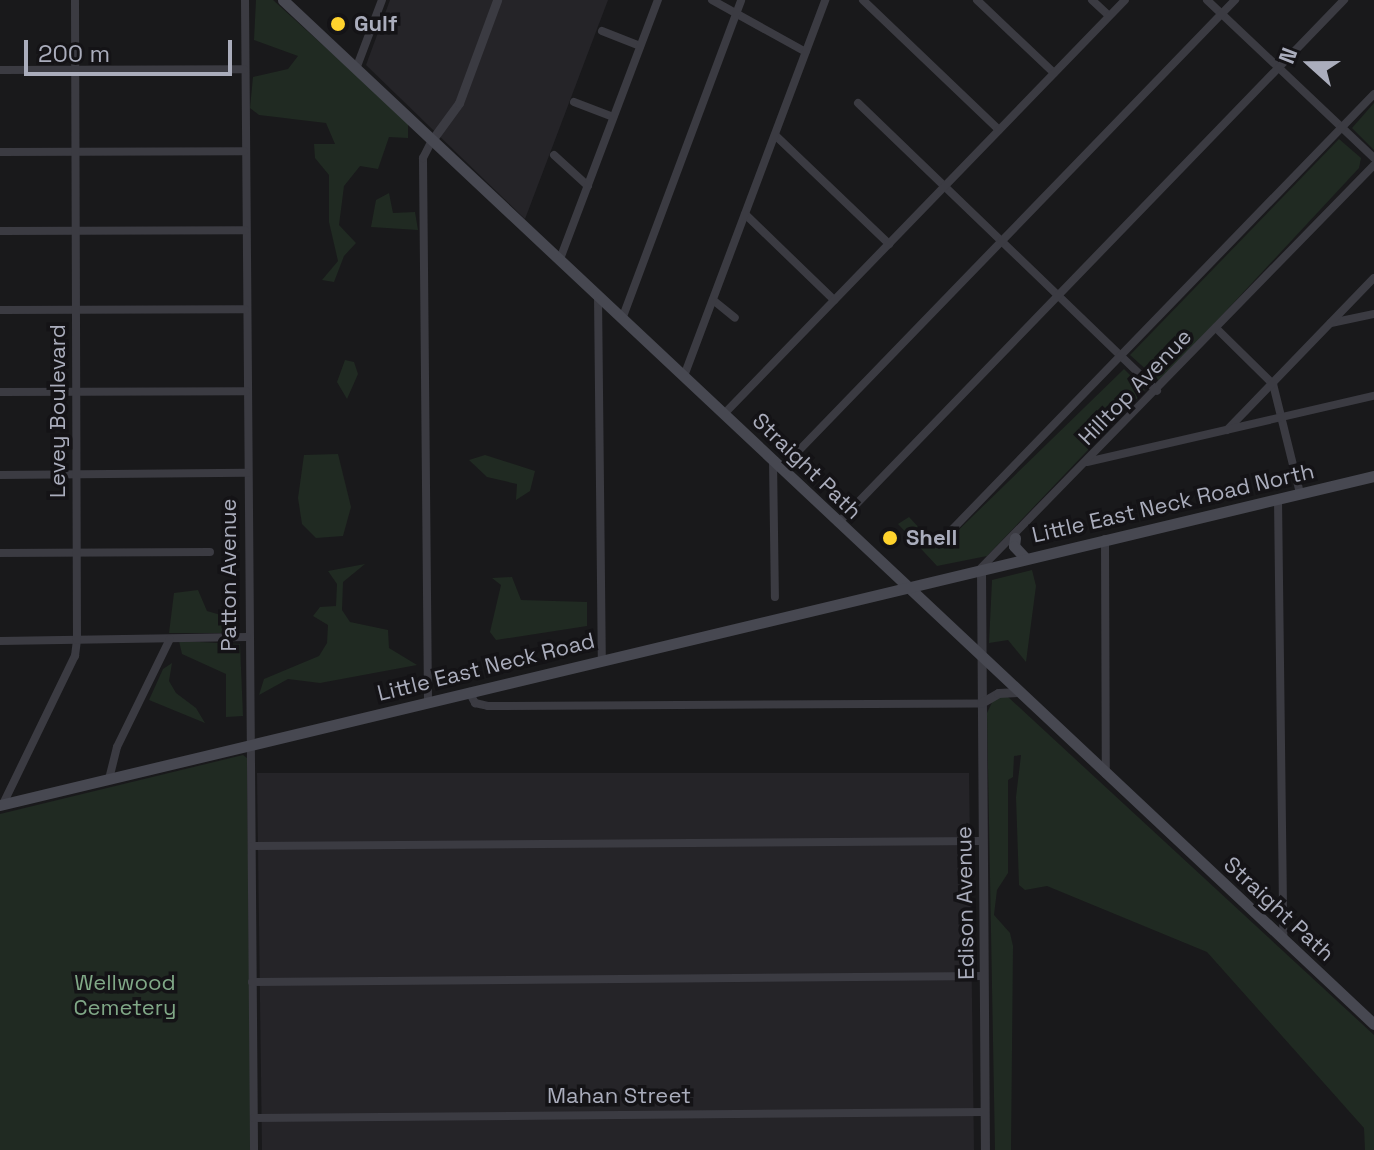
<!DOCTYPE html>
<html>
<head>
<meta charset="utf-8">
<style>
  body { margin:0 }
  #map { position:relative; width:1374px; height:1150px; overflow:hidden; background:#19191b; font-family:"Space Grotesk",sans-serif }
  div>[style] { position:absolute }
  .built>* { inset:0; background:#252428 }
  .green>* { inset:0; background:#202a22 }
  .minor>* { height:8px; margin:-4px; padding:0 4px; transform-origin:4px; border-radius:4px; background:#3b3b42 }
  .tertiary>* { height:9px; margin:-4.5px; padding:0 4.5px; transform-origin:4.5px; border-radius:4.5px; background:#3b3b42 }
  .secondary>* { height:11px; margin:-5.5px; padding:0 5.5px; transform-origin:5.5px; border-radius:5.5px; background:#474851 }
  .dots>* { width:22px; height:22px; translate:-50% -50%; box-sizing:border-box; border:4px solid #141316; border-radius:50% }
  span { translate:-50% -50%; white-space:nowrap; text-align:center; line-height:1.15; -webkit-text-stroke:7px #141316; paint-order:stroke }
  .poi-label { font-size:22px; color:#aaadbc; font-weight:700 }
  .left { translate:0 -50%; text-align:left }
  .street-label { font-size:22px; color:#aaadbc }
  .park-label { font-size:22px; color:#80a887 }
  .north { position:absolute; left:1270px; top:24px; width:80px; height:80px; -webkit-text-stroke:6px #141316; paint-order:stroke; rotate:291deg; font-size:22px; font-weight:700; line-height:32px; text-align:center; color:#aaadbc }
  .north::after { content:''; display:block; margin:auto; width:28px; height:36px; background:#aaadbc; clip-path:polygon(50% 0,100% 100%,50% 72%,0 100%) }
  .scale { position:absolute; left:24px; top:40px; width:208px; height:36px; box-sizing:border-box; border:4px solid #aaadbc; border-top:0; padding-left:10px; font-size:24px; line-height:28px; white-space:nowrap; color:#aaadbc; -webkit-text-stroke:6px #141316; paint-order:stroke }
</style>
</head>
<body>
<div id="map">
  <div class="built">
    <i style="clip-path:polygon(390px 0,608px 0,525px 219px,366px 65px)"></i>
    <i style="clip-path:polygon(257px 773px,969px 773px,974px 1150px,262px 1150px)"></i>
  </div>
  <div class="green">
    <i style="clip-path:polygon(256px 0,273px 0,408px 122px,408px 138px,389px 137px,378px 169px,360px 166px,344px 186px,339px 225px,356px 243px,344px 256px,334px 282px,322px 280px,338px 261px,329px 222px,329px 175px,315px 158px,314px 144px,335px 144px,326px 123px,259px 115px,250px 108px,253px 77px,288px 69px,298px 56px,254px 40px)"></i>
    <i style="clip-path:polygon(1374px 103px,1374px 150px,1352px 128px)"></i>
    <i style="clip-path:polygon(1339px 139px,1361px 158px,1359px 168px,1160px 382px,1130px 355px)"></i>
    <i style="clip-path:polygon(389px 193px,393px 213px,415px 212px,418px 230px,371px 227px,376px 200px)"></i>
    <i style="clip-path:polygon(345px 360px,354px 362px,358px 374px,347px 399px,337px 382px)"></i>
    <i style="clip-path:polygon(1124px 369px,1145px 390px,987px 556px,937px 566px,898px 524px,909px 517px,939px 549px)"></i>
    <i style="clip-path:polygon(338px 454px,351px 507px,343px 536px,316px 538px,302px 524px,298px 498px,304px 455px)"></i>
    <i style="clip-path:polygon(485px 455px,535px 471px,530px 491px,516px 500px,517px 484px,487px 477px,469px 460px)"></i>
    <i style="clip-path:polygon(365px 564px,343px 582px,342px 610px,350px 622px,388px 630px,389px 648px,417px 665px,320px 683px,288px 679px,259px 695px,264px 679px,319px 656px,327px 643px,328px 625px,313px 616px,320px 607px,336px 606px,337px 584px,328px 571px)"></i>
    <i style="clip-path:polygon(1032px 570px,1036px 586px,1026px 662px,1008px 640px,989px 643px,992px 580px)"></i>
    <i style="clip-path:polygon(512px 577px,521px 600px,587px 602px,587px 626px,496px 640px,490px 632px,501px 585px,492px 578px)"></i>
    <i style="clip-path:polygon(198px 590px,207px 611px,238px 620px,238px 633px,169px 633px,174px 593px)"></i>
    <i style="clip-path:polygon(179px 641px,240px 644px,243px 716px,226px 717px,226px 674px,182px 654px)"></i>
    <i style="clip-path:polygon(172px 663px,169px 681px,176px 693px,196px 708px,205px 723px,149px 700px,163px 669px)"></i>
    <i style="clip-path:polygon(1007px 696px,1374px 1035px,1374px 1150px,1365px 1150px,1364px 1128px,1207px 952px,1047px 886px,1025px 890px,1019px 885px,1016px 797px,1021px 755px,1014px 756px,1013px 777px,1008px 780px,1008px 873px,997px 890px,994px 915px,1010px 933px,1013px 946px,1011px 1150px,995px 1150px,987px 713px,994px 698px)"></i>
    <i style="clip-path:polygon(243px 755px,247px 758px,251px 1150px,0 1150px,0 814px)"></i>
  </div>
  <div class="minor">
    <i style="left:245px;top:0;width:1150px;rotate:89.55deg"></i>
    <i style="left:712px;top:0;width:107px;rotate:29deg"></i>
    <i style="left:863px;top:0;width:188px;rotate:43.7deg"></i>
    <i style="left:977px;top:0;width:106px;rotate:43.5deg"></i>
    <i style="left:1092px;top:0;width:23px;rotate:43deg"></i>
    <i style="left:1207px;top:0;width:230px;rotate:43.4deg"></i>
    <i style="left:602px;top:31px;width:41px;rotate:21.5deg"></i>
    <i style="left:356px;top:69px;width:74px;rotate:-69.4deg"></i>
    <i style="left:0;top:70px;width:244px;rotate:-0.2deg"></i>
    <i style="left:574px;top:102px;width:42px;rotate:21deg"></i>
    <i style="left:858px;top:103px;width:415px;rotate:43.9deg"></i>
    <i style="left:775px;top:135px;width:158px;rotate:43.7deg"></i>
    <i style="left:0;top:152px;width:244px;rotate:-0.2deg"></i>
    <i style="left:554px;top:155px;width:46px;rotate:42.4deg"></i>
    <i style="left:745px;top:214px;width:124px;rotate:44deg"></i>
    <i style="left:0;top:231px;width:245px;rotate:-0.2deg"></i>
    <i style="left:560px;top:259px;width:277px;rotate:-69.3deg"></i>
    <i style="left:598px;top:295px;width:364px;rotate:89.4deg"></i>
    <i style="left:713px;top:300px;width:28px;rotate:39deg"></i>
    <i style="left:0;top:310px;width:245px;rotate:-0.2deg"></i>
    <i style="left:622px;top:319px;width:340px;rotate:-69.5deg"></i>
    <i style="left:1331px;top:323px;width:44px;rotate:-11.8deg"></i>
    <i style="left:1216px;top:328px;width:80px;rotate:44.5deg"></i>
    <i style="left:1273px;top:384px;width:112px;rotate:76.1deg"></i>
    <i style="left:684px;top:376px;width:402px;rotate:-69.4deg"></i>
    <i style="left:0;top:392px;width:246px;rotate:-0.2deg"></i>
    <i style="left:724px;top:414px;width:576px;rotate:-45.91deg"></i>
    <i style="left:1227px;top:430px;width:211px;rotate:-46deg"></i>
    <i style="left:773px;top:460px;width:137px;rotate:89.2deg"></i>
    <i style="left:1087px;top:462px;width:294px;rotate:-13deg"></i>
    <i style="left:781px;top:469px;width:653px;rotate:-45.93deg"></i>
    <i style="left:0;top:475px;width:247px;rotate:-0.5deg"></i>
    <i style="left:1278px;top:499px;width:440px;rotate:89.3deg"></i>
    <i style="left:838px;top:523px;width:728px;rotate:-45.95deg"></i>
    <i style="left:1105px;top:539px;width:235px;rotate:89.8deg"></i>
    <i style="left:942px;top:540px;width:621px;rotate:-45.91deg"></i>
    <i style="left:0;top:553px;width:210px;rotate:-0.3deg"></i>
    <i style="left:981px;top:568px;width:563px;rotate:-45.72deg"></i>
    <i style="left:0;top:641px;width:247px;rotate:-0.9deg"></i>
    <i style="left:469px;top:692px;width:13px;rotate:61deg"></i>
    <i style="left:475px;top:703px;width:13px;rotate:13deg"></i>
    <i style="left:488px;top:706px;width:493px;rotate:-0.3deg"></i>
    <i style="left:428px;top:701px;width:543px;rotate:-90.53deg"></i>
    <i style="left:423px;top:158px;width:20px;rotate:-63deg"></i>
    <i style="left:109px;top:779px;width:33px;rotate:-76deg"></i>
    <i style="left:117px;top:747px;width:120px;rotate:-63.9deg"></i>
    <i style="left:3px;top:804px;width:165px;rotate:-64.1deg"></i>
    <i style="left:75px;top:656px;width:16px;rotate:-83deg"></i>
    <i style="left:77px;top:640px;width:640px;rotate:-90.18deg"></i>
    <i style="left:252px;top:846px;width:730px;rotate:-0.39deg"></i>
    <i style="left:252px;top:982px;width:732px;rotate:-0.47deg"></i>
    <i style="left:254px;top:1118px;width:731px;rotate:-0.47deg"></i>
  </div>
  <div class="tertiary">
    <i style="left:432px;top:140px;width:46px;rotate:-53.9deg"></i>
    <i style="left:459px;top:103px;width:110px;rotate:-69.7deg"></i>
    <i style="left:981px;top:569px;width:581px;rotate:89.61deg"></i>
    <i style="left:981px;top:703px;width:20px;rotate:-30deg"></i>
    <i style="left:998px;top:693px;width:20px;rotate:-3deg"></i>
  </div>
  <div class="secondary">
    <i style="left:283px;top:0;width:1496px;rotate:43.19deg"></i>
    <i style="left:1015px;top:538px;width:8px;rotate:97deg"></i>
    <i style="left:1014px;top:546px;width:16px;rotate:47deg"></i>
    <i style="left:0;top:805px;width:1413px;rotate:-13.47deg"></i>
  </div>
  <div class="dots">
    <i style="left:338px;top:24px;background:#ffd32d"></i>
    <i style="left:890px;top:538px;background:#ffd32d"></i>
  </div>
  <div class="poi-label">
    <span class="left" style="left:354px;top:24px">Gulf</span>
    <span class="left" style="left:906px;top:538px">Shell</span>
  </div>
  <div class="street-label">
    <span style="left:1135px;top:387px;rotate:-46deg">Hilltop Avenue</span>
    <span style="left:58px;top:411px;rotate:-90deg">Levey Boulevard</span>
    <span style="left:807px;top:466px;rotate:44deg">Straight Path</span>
    <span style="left:1173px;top:503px;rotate:-13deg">Little East Neck Road North</span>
    <span style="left:229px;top:575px;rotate:-90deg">Patton Avenue</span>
    <span style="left:486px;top:667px;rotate:-14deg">Little East Neck Road</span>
    <span style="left:965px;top:903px;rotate:-91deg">Edison Avenue</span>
    <span style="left:1279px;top:909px;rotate:43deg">Straight Path</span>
    <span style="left:619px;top:1096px">Mahan Street</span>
  </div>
  <div class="park-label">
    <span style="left:125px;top:995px">Wellwood<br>Cemetery</span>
  </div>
  <div class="north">N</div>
  <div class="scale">200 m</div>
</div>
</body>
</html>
